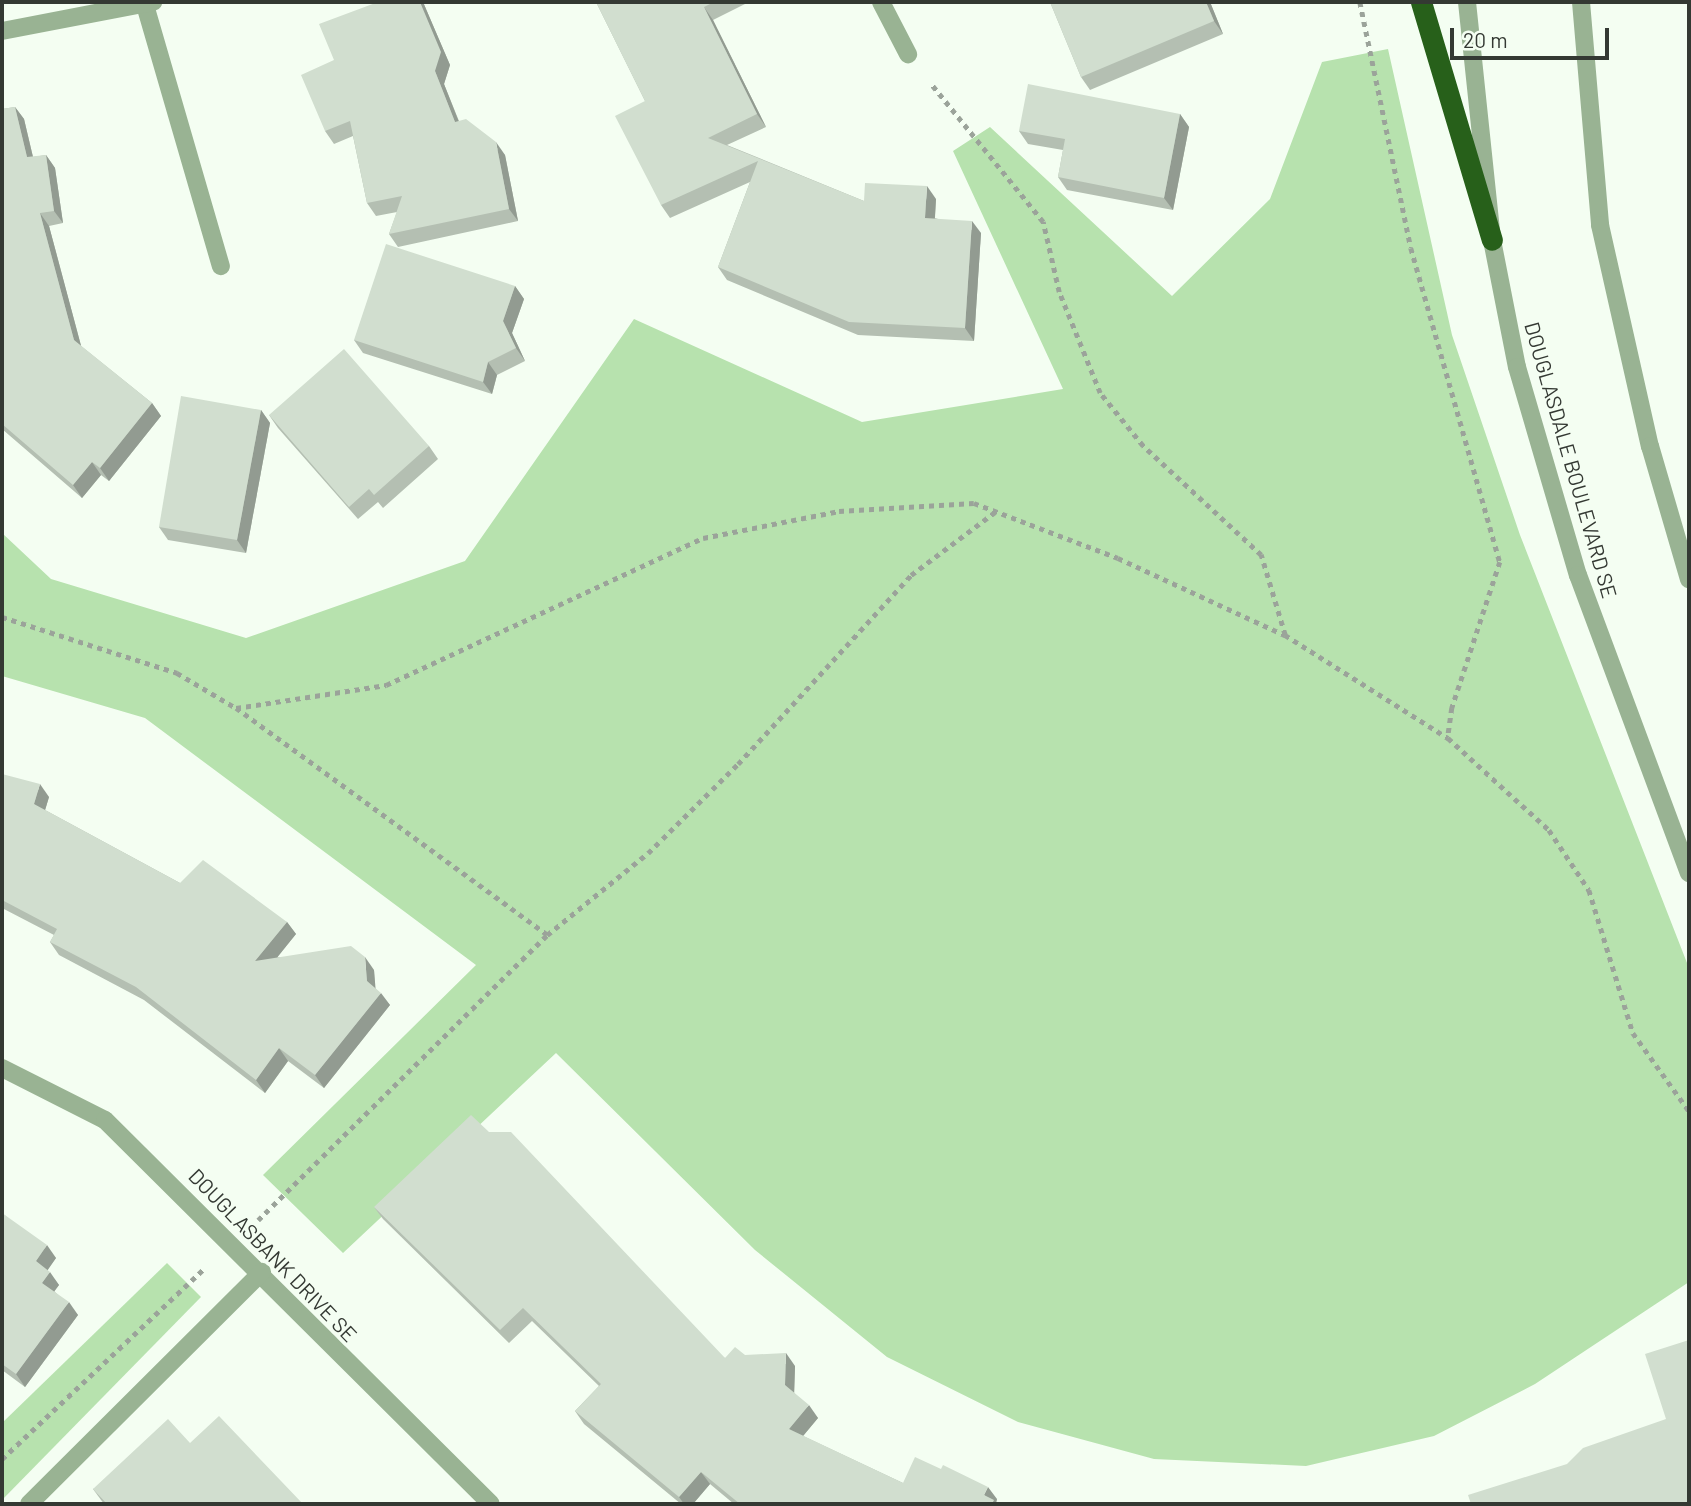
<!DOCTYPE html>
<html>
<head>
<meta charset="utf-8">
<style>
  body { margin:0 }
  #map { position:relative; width:1691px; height:1506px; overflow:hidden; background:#f4fef2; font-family:Barlow,sans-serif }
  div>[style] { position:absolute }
  .green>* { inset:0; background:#b7e2ae }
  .path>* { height:4.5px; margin-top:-2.25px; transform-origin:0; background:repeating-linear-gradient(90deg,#9ba39a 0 5px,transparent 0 10px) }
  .minor>* { height:18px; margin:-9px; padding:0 9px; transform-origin:9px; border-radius:9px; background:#99b393 }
  .highway>* { height:21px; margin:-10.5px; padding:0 10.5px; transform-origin:10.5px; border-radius:10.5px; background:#27601a }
  .wall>* { inset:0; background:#b4bfb2 }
  .shaded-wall>* { inset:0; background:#929b91 }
  .building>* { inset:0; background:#d1decf }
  span { translate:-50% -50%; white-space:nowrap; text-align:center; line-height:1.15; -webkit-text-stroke:7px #f4fef2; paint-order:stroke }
  .street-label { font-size:21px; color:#343933 }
  .frame { position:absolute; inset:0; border:4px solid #343933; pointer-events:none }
  .scale { position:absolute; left:1450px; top:28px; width:159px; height:32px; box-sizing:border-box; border:4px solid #343933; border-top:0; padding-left:9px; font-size:21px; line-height:24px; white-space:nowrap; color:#343933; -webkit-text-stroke:5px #f4fef2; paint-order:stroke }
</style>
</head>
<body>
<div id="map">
  <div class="green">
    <i style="clip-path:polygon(1388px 49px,1452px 335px,1520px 535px,1689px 968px,1689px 1282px,1535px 1384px,1434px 1436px,1306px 1466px,1154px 1459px,1018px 1422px,887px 1357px,755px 1250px,556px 1053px,343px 1253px,263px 1175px,476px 965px,145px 718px,2px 676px,2px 533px,51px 579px,246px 638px,465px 561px,634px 319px,862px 422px,1063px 389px,953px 151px,990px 127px,1172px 296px,1270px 199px,1322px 62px)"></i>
    <i style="clip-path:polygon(167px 1263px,201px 1297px,2px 1500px,2px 1423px)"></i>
  </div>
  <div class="path">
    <i style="left:1360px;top:2px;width:251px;rotate:78.3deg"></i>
    <i style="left:1411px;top:248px;width:326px;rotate:74.2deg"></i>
    <i style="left:1500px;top:562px;width:154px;rotate:108.2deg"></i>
    <i style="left:1452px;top:708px;width:30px;rotate:98deg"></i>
    <i style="left:1448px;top:738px;width:137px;rotate:42.3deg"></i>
    <i style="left:1549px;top:830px;width:72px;rotate:56.3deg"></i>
    <i style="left:1589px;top:890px;width:150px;rotate:72.9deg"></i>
    <i style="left:1633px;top:1033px;width:96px;rotate:54.3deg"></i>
    <i style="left:2px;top:617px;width:184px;rotate:17.7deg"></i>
    <i style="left:177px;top:673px;width:69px;rotate:30.7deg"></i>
    <i style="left:1285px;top:635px;width:193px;rotate:32.3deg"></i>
    <i style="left:547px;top:935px;width:130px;rotate:-39.1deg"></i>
    <i style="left:648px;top:853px;width:127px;rotate:-44.7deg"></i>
    <i style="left:738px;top:764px;width:256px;rotate:-47.5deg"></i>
    <i style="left:911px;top:575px;width:105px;rotate:-36.9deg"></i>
    <i style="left:258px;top:1220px;width:406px;rotate:-44.6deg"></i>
    <i style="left:547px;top:935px;width:385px;rotate:-143.9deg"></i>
    <i style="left:236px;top:708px;width:152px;rotate:-8.7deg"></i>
    <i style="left:386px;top:685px;width:349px;rotate:-24.9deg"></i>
    <i style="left:703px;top:538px;width:139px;rotate:-11.2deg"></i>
    <i style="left:839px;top:511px;width:135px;rotate:-3.4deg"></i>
    <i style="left:974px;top:503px;width:154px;rotate:20.9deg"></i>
    <i style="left:1118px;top:558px;width:184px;rotate:24.8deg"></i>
    <i style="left:1285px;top:635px;width:84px;rotate:-106.7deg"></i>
    <i style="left:1261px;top:555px;width:161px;rotate:-137.3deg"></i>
    <i style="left:1143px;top:446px;width:68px;rotate:-129.1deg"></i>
    <i style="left:1100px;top:393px;width:109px;rotate:-112.1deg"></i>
    <i style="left:1059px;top:292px;width:72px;rotate:-102.9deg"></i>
    <i style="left:1043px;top:222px;width:179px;rotate:-129.1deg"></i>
    <i style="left:2px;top:1459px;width:279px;rotate:-43.3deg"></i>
  </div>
  <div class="minor">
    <i style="left:881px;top:2px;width:59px;rotate:62.6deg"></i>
    <i style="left:1467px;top:2px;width:239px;rotate:84deg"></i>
    <i style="left:1492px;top:240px;width:129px;rotate:78.9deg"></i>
    <i style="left:1517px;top:367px;width:217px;rotate:73.7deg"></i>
    <i style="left:1578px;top:575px;width:318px;rotate:69.6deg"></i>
    <i style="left:1581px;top:2px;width:224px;rotate:85.1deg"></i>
    <i style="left:1600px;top:225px;width:227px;rotate:77.3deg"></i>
    <i style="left:1650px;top:446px;width:139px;rotate:73.7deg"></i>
    <i style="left:145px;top:5px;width:272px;rotate:73.8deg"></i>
    <i style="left:2px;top:31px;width:154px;rotate:-10.9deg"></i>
    <i style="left:2px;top:1068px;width:115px;rotate:26.8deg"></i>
    <i style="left:105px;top:1120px;width:544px;rotate:44.85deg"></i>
    <i style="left:29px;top:1504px;width:329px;rotate:-44.9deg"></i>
  </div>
  <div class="highway">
    <i style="left:1421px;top:2px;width:248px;rotate:73.4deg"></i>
  </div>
  <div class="wall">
    <i style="clip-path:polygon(378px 2px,423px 2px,450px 65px,444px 84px,459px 121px,505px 155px,518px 221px,398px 247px,389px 234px,397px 212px,376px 216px,367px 203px,353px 136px,334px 144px,325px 131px,334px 60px)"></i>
    <i style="clip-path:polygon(596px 2px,749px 2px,713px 20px,766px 127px,727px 145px,864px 201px,936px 199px,935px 218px,981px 233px,974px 341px,858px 335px,727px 280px,718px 267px,750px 182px,670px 218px,661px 205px,645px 101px)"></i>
    <i style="clip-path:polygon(1050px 2px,1210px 2px,1223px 34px,1090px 90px,1081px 77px)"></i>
    <i style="clip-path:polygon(15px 107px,24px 119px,33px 157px,46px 155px,55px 168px,63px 223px,49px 226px,81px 346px,152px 403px,161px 416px,109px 481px,101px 475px,82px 498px,2px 429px,2px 109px)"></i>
    <i style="clip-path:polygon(1180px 114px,1189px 127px,1173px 210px,1067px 190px,1058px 177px,1063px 150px,1028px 144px,1019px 131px)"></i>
    <i style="clip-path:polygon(515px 286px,524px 299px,512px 333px,525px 361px,497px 375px,492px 394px,363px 353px,354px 340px)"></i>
    <i style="clip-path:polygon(261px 410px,270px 423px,246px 553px,168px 540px,159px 527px)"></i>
    <i style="clip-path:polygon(269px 415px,429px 446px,438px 459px,383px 508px,378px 502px,358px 519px,278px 428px)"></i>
    <i style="clip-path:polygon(2px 774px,49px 797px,45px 810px,180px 883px,287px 922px,296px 934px,277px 957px,374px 970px,375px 988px,390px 1005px,324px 1088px,288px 1061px,265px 1093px,144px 1000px,59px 955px,50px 942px,54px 935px,2px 908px)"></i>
    <i style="clip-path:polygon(374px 1207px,725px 1358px,745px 1355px,795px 1366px,794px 1393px,818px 1418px,803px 1436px,903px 1483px,997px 1499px,996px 1503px,997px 1504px,734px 1504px,710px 1484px,693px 1504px,681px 1504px,584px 1424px,575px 1411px,599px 1386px,532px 1321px,509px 1343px,383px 1219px)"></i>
    <i style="clip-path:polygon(2px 1213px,56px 1258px,47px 1270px,59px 1285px,54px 1291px,78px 1315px,25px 1387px,2px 1370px)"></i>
    <i style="clip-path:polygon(190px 1443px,303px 1504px,104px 1504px,93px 1489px)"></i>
  </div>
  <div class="shaded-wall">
    <i style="clip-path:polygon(420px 2px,423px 2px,450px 65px,444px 84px,464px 135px,455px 122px,435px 71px)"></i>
    <i style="clip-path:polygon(1206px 2px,1210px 2px,1223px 34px,1214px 21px)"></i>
    <i style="clip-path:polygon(704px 7px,713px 20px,766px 127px,757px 114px)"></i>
    <i style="clip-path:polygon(15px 107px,24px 119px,36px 170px,27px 157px)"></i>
    <i style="clip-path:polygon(1180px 114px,1189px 127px,1173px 210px,1164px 198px)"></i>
    <i style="clip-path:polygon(496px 142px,505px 155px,518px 221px,509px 209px)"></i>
    <i style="clip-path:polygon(46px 155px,55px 168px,63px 223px,54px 211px)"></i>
    <i style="clip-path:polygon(927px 186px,936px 199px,934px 231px,925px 218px)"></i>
    <i style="clip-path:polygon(40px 213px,49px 226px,83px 353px,74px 340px)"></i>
    <i style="clip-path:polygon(972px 221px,981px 233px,974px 341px,965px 328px)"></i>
    <i style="clip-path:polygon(515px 286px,524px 299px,512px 333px,525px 361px,516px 348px,503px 321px)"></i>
    <i style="clip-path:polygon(488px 362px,497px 375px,492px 394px,483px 382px)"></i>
    <i style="clip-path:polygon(152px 403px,161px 416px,109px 481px,100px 468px)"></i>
    <i style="clip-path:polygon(261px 410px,270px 423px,246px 553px,237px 540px)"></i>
    <i style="clip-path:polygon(92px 462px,101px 475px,82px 498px,73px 485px)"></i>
    <i style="clip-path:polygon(40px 784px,49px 797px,43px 817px,34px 804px)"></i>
    <i style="clip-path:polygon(287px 922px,296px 934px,264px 974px,255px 961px)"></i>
    <i style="clip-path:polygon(365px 957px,374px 970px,376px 994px,367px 981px)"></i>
    <i style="clip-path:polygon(381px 993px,390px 1005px,324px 1088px,315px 1075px)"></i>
    <i style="clip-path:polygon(279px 1048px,288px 1061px,265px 1093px,256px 1080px)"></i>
    <i style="clip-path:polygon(47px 1245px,56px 1258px,45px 1274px,36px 1261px)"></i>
    <i style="clip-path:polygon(50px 1272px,59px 1285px,51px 1296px,42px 1283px)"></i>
    <i style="clip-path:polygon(69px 1302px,78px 1315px,25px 1387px,16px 1374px)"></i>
    <i style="clip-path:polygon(786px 1353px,795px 1366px,794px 1398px,785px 1385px)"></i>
    <i style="clip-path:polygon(809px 1405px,818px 1418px,798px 1442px,789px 1429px)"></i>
    <i style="clip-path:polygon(701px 1472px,710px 1484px,693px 1504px,684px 1504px,679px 1497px)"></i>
    <i style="clip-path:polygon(988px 1487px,997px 1499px,996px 1503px,997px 1504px,991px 1504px,984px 1495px)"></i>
  </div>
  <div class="building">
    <i style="clip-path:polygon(378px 2px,420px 2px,441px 52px,435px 71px,455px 122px,466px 119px,496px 142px,509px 209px,389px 234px,402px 196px,367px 203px,350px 121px,325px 131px,301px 75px,334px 60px,319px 24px)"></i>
    <i style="clip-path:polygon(596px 2px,714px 2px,704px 7px,757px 114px,708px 138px,864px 201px,865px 183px,927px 186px,925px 218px,972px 221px,965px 328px,849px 322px,718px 267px,758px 161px,661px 205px,615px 116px,645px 101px)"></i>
    <i style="clip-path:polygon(1050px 2px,1206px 2px,1214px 21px,1081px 77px)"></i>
    <i style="clip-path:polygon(1028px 84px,1180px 114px,1164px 198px,1058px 177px,1065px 139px,1019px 131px)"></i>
    <i style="clip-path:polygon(15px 107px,27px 157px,46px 155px,54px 211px,40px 213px,74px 340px,152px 403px,100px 468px,92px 462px,73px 485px,2px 424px,2px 109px)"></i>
    <i style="clip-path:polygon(386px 244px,515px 286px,503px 321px,516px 348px,488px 362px,483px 382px,354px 340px)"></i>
    <i style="clip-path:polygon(344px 349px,429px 446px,374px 495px,369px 489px,349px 507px,269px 415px)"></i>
    <i style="clip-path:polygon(181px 396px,261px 410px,237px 540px,159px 527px)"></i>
    <i style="clip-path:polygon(2px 774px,40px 784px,34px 804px,180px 883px,203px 860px,287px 922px,255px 961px,351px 946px,365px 957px,367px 981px,381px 993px,315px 1075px,279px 1048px,256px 1080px,136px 987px,50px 942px,57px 929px,2px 900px)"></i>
    <i style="clip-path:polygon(471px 1115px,489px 1132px,511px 1132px,725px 1358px,735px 1347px,745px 1355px,786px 1353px,785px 1385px,809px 1405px,789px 1429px,903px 1483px,915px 1457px,941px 1469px,943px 1465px,988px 1487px,984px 1495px,994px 1500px,992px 1504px,740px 1504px,701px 1472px,679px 1497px,575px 1411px,601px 1384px,523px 1308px,500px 1330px,374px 1207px)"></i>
    <i style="clip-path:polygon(2px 1213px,47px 1245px,36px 1261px,50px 1272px,42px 1283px,69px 1302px,16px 1374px,2px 1364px)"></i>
    <i style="clip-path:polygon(1689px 1340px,1689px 1504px,1471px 1504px,1468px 1495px,1567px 1464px,1583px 1448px,1666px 1419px,1645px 1354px)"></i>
    <i style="clip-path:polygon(219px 1416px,303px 1504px,107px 1504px,93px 1489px,168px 1419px,190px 1443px)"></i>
  </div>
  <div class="street-label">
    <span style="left:1571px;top:460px;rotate:74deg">DOUGLASDALE BOULEVARD SE</span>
    <span style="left:273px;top:1255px;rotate:46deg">DOUGLASBANK DRIVE SE</span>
  </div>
  <div class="frame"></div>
  <div class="scale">20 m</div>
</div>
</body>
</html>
